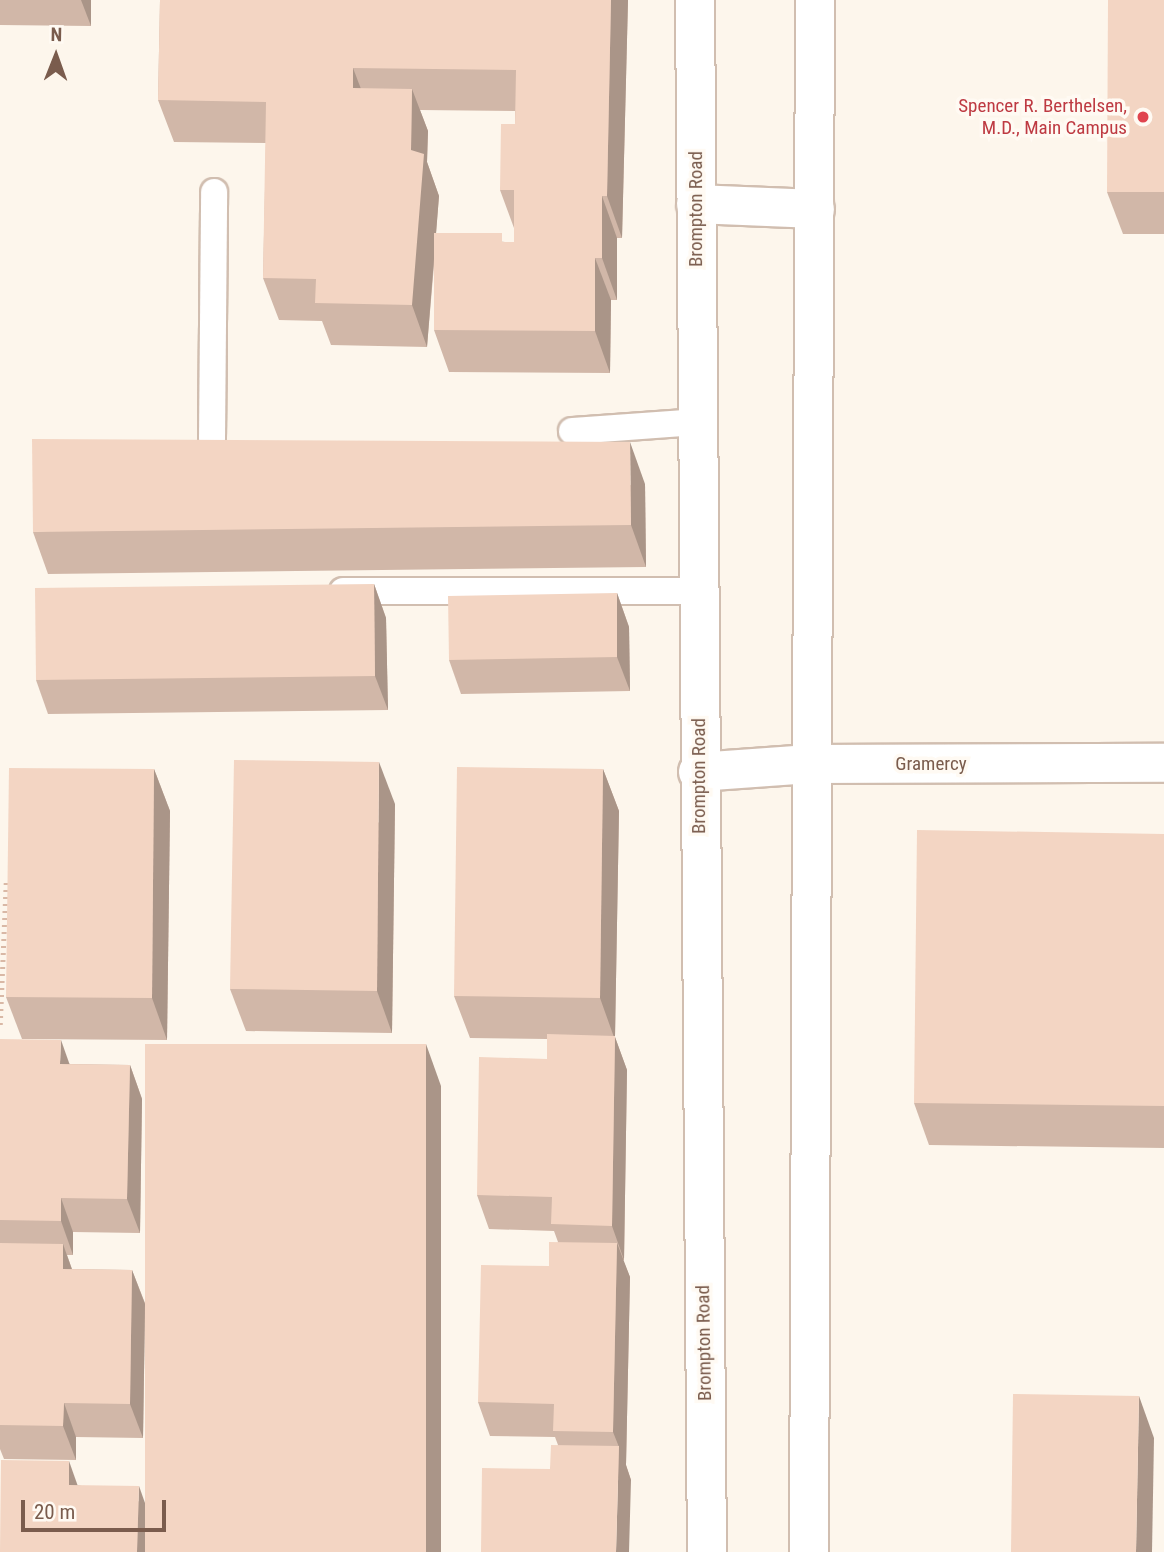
<!DOCTYPE html>
<html>
<head>
<meta charset="utf-8">
<style>
  body { margin:0 }
  #map { position:relative; width:1164px; height:1552px; overflow:hidden; background:#fdf6ec; font-family:"Roboto Condensed",sans-serif }
  div>[style] { position:absolute }
  .path>* { height:4.5px; margin-top:-2.25px; transform-origin:0; background:repeating-linear-gradient(90deg,#d9b8a5 0 2px,transparent 0 7px) }
  .roads { filter:drop-shadow(2px 0 #d1beb0) drop-shadow(-2px 0 #d1beb0) drop-shadow(0 2px #d1beb0) drop-shadow(0 -2px #d1beb0) }
  .service>* { height:26px; margin:-13px; padding:0 13px; transform-origin:13px; border-radius:13px; background:#fff }
  .minor>* { height:38px; margin:-19px; padding:0 19px; transform-origin:19px; border-radius:19px; background:#fff }
  .tertiary>* { height:38px; margin:-19px; padding:0 19px; transform-origin:19px; border-radius:19px; background:#fff }
  .wall>* { inset:0; background:#d1b7a8 }
  .shaded-wall>* { inset:0; background:#aa9588 }
  .building>* { inset:0; background:#f3d5c3 }
  .dots>* { width:19px; height:19px; translate:-50% -50%; box-sizing:border-box; border:4px solid #fffaf3; border-radius:50% }
  span { translate:-50% -50%; white-space:nowrap; text-align:center; line-height:1.15; -webkit-text-stroke:7px #fffaf3; paint-order:stroke }
  .health-label { font-size:19px; color:#be3a42 }
  .right { translate:-100% -50%; text-align:right }
  .street-label { font-size:19px; color:#7a5c4d }
  .north { position:absolute; left:21px; top:21px; width:70px; height:70px; -webkit-text-stroke:5px #fffaf3; paint-order:stroke; rotate:1deg; font-size:19px; font-weight:700; line-height:28px; text-align:center; color:#7a5c4d }
  .north::after { content:''; display:block; margin:auto; width:24px; height:32px; background:#7a5c4d; clip-path:polygon(50% 0,100% 100%,50% 72%,0 100%) }
  .scale { position:absolute; left:21px; top:1500px; width:145px; height:32px; box-sizing:border-box; border:4px solid #7a5c4d; border-top:0; padding-left:9px; font-size:21px; line-height:24px; white-space:nowrap; color:#7a5c4d; -webkit-text-stroke:5px #fffaf3; paint-order:stroke }
</style>
</head>
<body>
<div id="map">
  <div class="path">
    <i style="left:0;top:1025px;width:145px;rotate:-87.6deg"></i>
  </div>
  <div class="roads">
    <div class="service">
      <i style="left:572px;top:431px;width:125px;rotate:-4.1deg"></i>
      <i style="left:212px;top:439px;width:247px;rotate:-89.5deg"></i>
      <i style="left:343px;top:591px;width:355px"></i>
    </div>
    <div class="minor">
      <i style="left:698px;top:772px;width:112px;rotate:-4.1deg"></i>
      <i style="left:810px;top:764px;width:354px;rotate:-0.2deg"></i>
    </div>
    <div class="tertiary">
      <i style="left:695px;top:0;width:1552px;rotate:89.56deg"></i>
      <i style="left:696px;top:204px;width:119px;rotate:2.4deg"></i>
      <i style="left:809px;top:1552px;width:1552px;rotate:-89.78deg"></i>
    </div>
  </div>
  <div class="wall">
    <i style="clip-path:polygon(0 0,91px 0,91px 26px,0 25px)"></i>
    <i style="clip-path:polygon(evenodd,160px 0,628px 0,622px 238px,617px 238px,617px 300px,611px 300px,610px 373px,449px 372px,434px 330px,434px 265px,427px 347px,331px 345px,322px 321px,279px 320px,263px 278px,266px 143px,174px 142px,158px 100px,160px 0,420px 110px,515px 111px,515px 124px,500px 190px,514px 228px,514px 242px,505px 242px,436px 233px,439px 196px,427px 162px,428px 131px,420px 110px)"></i>
    <i style="clip-path:polygon(1164px 0,1164px 234px,1123px 234px,1107px 192px)"></i>
    <i style="clip-path:polygon(645px 484px,646px 567px,48px 574px,33px 532px)"></i>
    <i style="clip-path:polygon(374px 584px,386px 618px,388px 710px,48px 714px,36px 680px)"></i>
    <i style="clip-path:polygon(617px 593px,629px 627px,630px 691px,461px 694px,449px 660px)"></i>
    <i style="clip-path:polygon(154px 769px,170px 811px,167px 1040px,22px 1039px,6px 997px)"></i>
    <i style="clip-path:polygon(603px 769px,619px 811px,615px 1037px,627px 1070px,624px 1260px,623px 1260px,630px 1277px,626px 1465px,631px 1480px,550px 1469px,558px 1445px,555px 1437px,490px 1436px,478px 1402px,549px 1266px,558px 1242px,554px 1231px,489px 1229px,477px 1195px,547px 1059px,547px 1039px,470px 1038px,454px 996px)"></i>
    <i style="clip-path:polygon(395px 804px,392px 1033px,246px 1031px,230px 989px)"></i>
    <i style="clip-path:polygon(1164px 834px,1164px 1148px,929px 1145px,914px 1103px)"></i>
    <i style="clip-path:polygon(0 1039px,70px 1064px,130px 1065px,142px 1099px,140px 1233px,73px 1232px,73px 1255px,67px 1255px,72px 1269px,132px 1270px,145px 1303px,441px 1086px,441px 1552px,0 1552px,78px 1485px,145px 1503px,145px 1315px,143px 1438px,76px 1437px,76px 1460px,4px 1459px,0 1449px)"></i>
  </div>
  <div class="shaded-wall">
    <i style="clip-path:polygon(81px 0,91px 0,91px 26px)"></i>
    <i style="clip-path:polygon(611px 0,628px 0,622px 238px,607px 196px)"></i>
    <i style="clip-path:polygon(353px 68px,369px 110px,353px 88px)"></i>
    <i style="clip-path:polygon(412px 89px,428px 131px,427px 162px,439px 196px,427px 347px,412px 305px,411px 150px)"></i>
    <i style="clip-path:polygon(602px 196px,617px 238px,617px 300px,602px 258px)"></i>
    <i style="clip-path:polygon(595px 258px,611px 300px,610px 373px,595px 331px)"></i>
    <i style="clip-path:polygon(630px 442px,645px 484px,646px 567px,631px 525px)"></i>
    <i style="clip-path:polygon(374px 584px,386px 618px,388px 710px,375px 676px)"></i>
    <i style="clip-path:polygon(617px 593px,629px 627px,630px 691px,617px 657px)"></i>
    <i style="clip-path:polygon(379px 762px,395px 804px,392px 1033px,377px 991px)"></i>
    <i style="clip-path:polygon(154px 769px,170px 811px,167px 1040px,152px 998px)"></i>
    <i style="clip-path:polygon(603px 769px,619px 811px,615px 1037px,627px 1070px,624px 1260px,612px 1226px,615px 1040px,600px 998px)"></i>
    <i style="clip-path:polygon(61px 1040px,73px 1074px,60px 1064px)"></i>
    <i style="clip-path:polygon(426px 1044px,441px 1086px,441px 1552px,426px 1552px)"></i>
    <i style="clip-path:polygon(130px 1065px,142px 1099px,140px 1233px,127px 1199px)"></i>
    <i style="clip-path:polygon(61px 1198px,73px 1232px,73px 1255px,61px 1221px)"></i>
    <i style="clip-path:polygon(617px 1243px,630px 1277px,626px 1465px,631px 1480px,629px 1552px,616px 1552px,619px 1447px,613px 1432px)"></i>
    <i style="clip-path:polygon(63px 1244px,75px 1278px,63px 1269px)"></i>
    <i style="clip-path:polygon(132px 1270px,145px 1304px,143px 1438px,130px 1404px)"></i>
    <i style="clip-path:polygon(1139px 1396px,1154px 1438px,1152px 1552px,1136px 1552px)"></i>
    <i style="clip-path:polygon(64px 1403px,76px 1437px,76px 1460px,63px 1426px)"></i>
    <i style="clip-path:polygon(69px 1461px,81px 1495px,69px 1485px)"></i>
    <i style="clip-path:polygon(139px 1486px,151px 1520px,150px 1552px,137px 1552px)"></i>
  </div>
  <div class="building">
    <i style="clip-path:polygon(160px 0,611px 0,607px 196px,602px 196px,602px 258px,595px 258px,595px 331px,434px 330px,434px 233px,502px 233px,502px 242px,514px 242px,514px 190px,500px 190px,501px 124px,515px 124px,516px 70px,353px 68px,353px 88px,412px 89px,411px 150px,424px 154px,412px 305px,315px 303px,316px 279px,263px 278px,266px 102px,158px 100px)"></i>
    <i style="clip-path:polygon(1108px 0,1164px 0,1164px 192px,1107px 192px)"></i>
    <i style="clip-path:polygon(32px 439px,630px 442px,631px 525px,33px 532px)"></i>
    <i style="clip-path:polygon(374px 584px,375px 676px,36px 680px,35px 588px)"></i>
    <i style="clip-path:polygon(617px 593px,617px 657px,449px 660px,448px 596px)"></i>
    <i style="clip-path:polygon(234px 760px,379px 762px,377px 991px,230px 989px)"></i>
    <i style="clip-path:polygon(457px 767px,603px 769px,600px 998px,454px 996px)"></i>
    <i style="clip-path:polygon(9px 768px,154px 769px,152px 998px,6px 997px)"></i>
    <i style="clip-path:polygon(917px 830px,1164px 834px,1164px 1106px,914px 1103px)"></i>
    <i style="clip-path:polygon(547px 1034px,615px 1036px,612px 1226px,551px 1224px,552px 1197px,477px 1195px,479px 1057px,547px 1059px)"></i>
    <i style="clip-path:polygon(0 1039px,61px 1040px,60px 1064px,130px 1065px,127px 1199px,61px 1198px,61px 1221px,0 1220px)"></i>
    <i style="clip-path:polygon(145px 1044px,426px 1044px,426px 1552px,145px 1552px)"></i>
    <i style="clip-path:polygon(549px 1242px,617px 1243px,613px 1432px,553px 1431px,554px 1404px,478px 1402px,481px 1265px,549px 1266px)"></i>
    <i style="clip-path:polygon(0 1243px,63px 1244px,63px 1269px,132px 1270px,130px 1404px,64px 1403px,63px 1426px,0 1425px)"></i>
    <i style="clip-path:polygon(1013px 1394px,1139px 1396px,1136px 1552px,1011px 1552px)"></i>
    <i style="clip-path:polygon(551px 1445px,619px 1446px,616px 1552px,481px 1552px,482px 1468px,550px 1469px)"></i>
    <i style="clip-path:polygon(1px 1460px,69px 1461px,69px 1485px,139px 1486px,137px 1552px,0 1552px)"></i>
  </div>
  <div class="dots">
    <i style="left:1143px;top:117px;background:#e0444e"></i>
  </div>
  <div class="health-label">
    <span class="right" style="left:1127px;top:117px">Spencer R. Berthelsen,<br>M.D., Main Campus</span>
  </div>
  <div class="street-label">
    <span style="left:696px;top:209px;rotate:-90deg">Brompton Road</span>
    <span style="left:931px;top:764px">Gramercy</span>
    <span style="left:699px;top:776px;rotate:-90deg">Brompton Road</span>
    <span style="left:704px;top:1343px;rotate:-91deg">Brompton Road</span>
  </div>
  <div class="north">N</div>
  <div class="scale">20 m</div>
</div>
</body>
</html>
